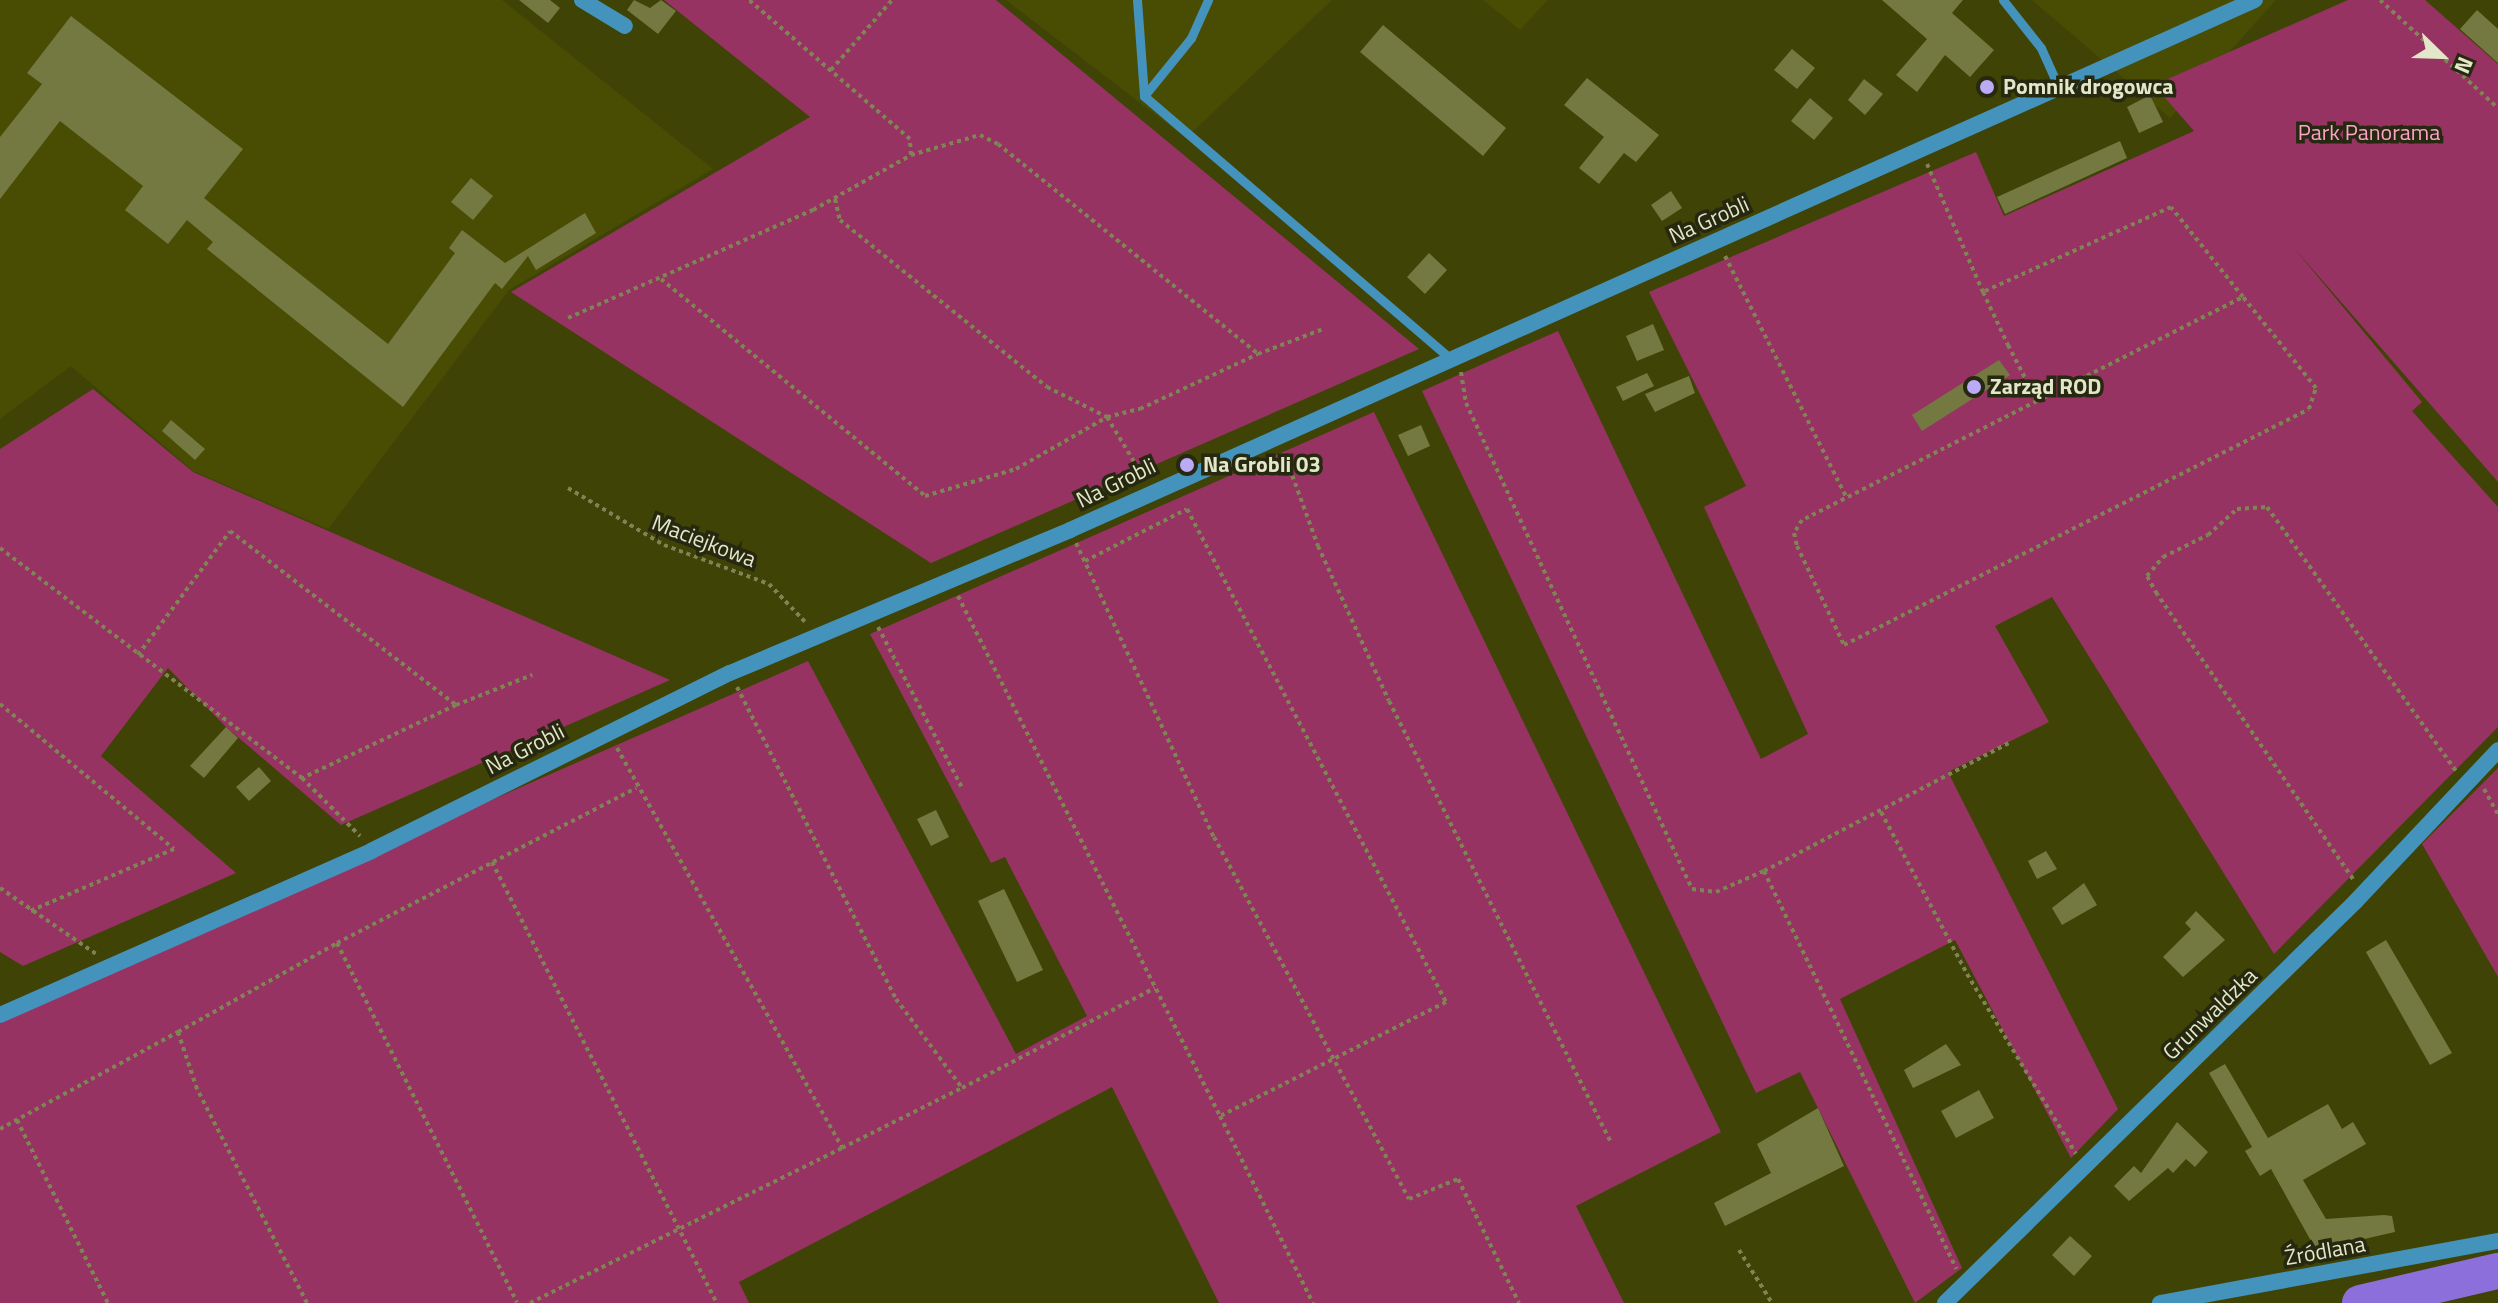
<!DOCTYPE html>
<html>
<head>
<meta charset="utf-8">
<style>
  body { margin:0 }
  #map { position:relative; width:2498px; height:1303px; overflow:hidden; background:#3f4306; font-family:"Titillium Web",sans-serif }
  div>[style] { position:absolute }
  .built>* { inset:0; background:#494d04 }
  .green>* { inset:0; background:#963363 }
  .river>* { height:36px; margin:-18px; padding:0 18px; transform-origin:18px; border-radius:18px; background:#8c6fdb }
  .building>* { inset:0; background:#737941 }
  .path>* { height:4px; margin-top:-2px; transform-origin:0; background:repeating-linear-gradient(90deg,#808454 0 4px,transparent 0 8px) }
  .service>* { height:9px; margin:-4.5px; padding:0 4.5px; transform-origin:4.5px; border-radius:4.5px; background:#4493bc }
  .minor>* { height:16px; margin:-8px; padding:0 8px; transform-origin:8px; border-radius:8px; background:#4493bc }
  .dots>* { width:22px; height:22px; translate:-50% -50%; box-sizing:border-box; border:4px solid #262810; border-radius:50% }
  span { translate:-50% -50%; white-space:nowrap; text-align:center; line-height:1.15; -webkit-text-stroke:7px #262810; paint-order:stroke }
  .poi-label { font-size:22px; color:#e3e7c9; font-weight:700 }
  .left { translate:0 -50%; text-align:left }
  .park-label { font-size:22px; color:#fca3c7 }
  .street-label { font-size:22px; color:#e3e7c9 }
  .north { position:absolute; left:2402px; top:16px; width:80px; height:80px; -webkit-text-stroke:6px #262810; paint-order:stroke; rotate:113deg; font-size:22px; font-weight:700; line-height:32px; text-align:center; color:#e3e7c9 }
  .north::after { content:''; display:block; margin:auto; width:28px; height:36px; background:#e3e7c9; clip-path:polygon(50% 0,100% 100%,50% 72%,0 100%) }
</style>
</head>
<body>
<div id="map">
  <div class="built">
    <i style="clip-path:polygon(0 0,502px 0,713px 169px,509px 290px,328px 529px,193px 471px,71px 366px,0 419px)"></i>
    <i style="clip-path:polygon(1006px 0,1332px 0,1186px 138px)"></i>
    <i style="clip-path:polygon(1483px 0,1548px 0,1520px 30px)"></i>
    <i style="clip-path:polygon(2032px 0,2276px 0,2170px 118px)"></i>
  </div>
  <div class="green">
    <i style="clip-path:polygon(664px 0,996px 0,1419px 349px,931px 563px,511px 292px,810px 117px)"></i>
    <i style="clip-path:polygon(2348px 0,2425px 0,2498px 64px,2498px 482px,2294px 248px,2422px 402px,2412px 411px,2498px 507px,2498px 727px,2274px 954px,2052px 597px,1995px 626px,2049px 722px,1948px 772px,2118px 1109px,2071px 1158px,1955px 940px,1840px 999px,1962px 1268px,1915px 1303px,1800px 1072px,1756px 1093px,1422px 391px,1558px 331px,1761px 759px,1808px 734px,1704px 507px,1746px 486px,1649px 292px,1976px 152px,2004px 216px,2194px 131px,2154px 85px)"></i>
    <i style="clip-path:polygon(93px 389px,193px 472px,670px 680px,341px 825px,226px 727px,168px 668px,101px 756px,236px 873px,23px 966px,0 952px,0 449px)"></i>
    <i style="clip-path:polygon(1374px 412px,1721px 1132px,1576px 1206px,1624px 1303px,1219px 1303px,1112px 1087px,739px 1282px,749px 1303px,0 1303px,0 1016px,808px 661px,1016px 1054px,1087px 1016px,1005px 857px,991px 863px,870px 634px)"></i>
    <i style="clip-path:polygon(2498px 768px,2498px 977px,2422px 844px)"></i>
  </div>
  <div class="river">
    <i style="left:2360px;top:1303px;width:142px;rotate:-13.1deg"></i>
  </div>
  <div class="building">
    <i style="clip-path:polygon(519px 0,550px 0,560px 8px,548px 23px)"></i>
    <i style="clip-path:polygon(634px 0,650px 8px,661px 0,676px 11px,658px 34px,627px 10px)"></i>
    <i style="clip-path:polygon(1882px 0,1963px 0,1952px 13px,1994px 50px,1970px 77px,1945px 55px,1917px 92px,1896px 75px,1927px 39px)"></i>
    <i style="clip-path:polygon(2477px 10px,2498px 29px,2498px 63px,2460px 29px)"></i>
    <i style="clip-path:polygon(71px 16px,243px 149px,204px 198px,388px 344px,455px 253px,449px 248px,462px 230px,505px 263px,585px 213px,596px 233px,536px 270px,528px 256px,502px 289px,495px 283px,403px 407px,207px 249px,213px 242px,187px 220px,168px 244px,125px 210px,143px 186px,60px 121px,0 199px,0 137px,42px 84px,27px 73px)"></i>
    <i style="clip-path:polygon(1383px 25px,1506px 128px,1483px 156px,1360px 52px)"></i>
    <i style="clip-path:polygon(1792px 49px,1815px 68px,1797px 89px,1774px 70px)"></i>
    <i style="clip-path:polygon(1587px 78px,1659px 135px,1636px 162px,1624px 153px,1599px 184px,1579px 168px,1604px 137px,1564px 105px)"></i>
    <i style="clip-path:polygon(1864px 79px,1883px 94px,1865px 115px,1848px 100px)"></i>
    <i style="clip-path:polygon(2150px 95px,2163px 122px,2139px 133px,2127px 107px)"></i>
    <i style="clip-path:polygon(1810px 98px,1833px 118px,1814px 140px,1791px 121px)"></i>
    <i style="clip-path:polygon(2120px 141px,2127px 158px,2005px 214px,1997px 197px)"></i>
    <i style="clip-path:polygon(471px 178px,493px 196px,473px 220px,451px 202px)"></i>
    <i style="clip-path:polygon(1671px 191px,1682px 208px,1662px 221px,1651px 205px)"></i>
    <i style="clip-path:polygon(1429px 253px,1447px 270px,1425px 294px,1407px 277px)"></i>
    <i style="clip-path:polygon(1653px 324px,1664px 350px,1637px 361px,1626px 336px)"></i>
    <i style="clip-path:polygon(1999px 360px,2010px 375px,1922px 431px,1912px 415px)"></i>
    <i style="clip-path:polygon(1647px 373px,1654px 386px,1623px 401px,1616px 387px)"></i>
    <i style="clip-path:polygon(1689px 376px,1695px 393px,1655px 412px,1645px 394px)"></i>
    <i style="clip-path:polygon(171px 420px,205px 449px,195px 460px,162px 431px)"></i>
    <i style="clip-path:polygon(1421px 425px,1430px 446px,1408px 456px,1398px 435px)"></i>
    <i style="clip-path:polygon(226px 727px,238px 738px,204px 778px,190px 766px)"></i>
    <i style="clip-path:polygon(259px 767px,271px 781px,249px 801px,236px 787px)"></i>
    <i style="clip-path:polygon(936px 810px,949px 837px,931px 846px,917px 819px)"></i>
    <i style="clip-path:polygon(2046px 851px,2057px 869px,2037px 879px,2028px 861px)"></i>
    <i style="clip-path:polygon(2084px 883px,2097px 905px,2062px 925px,2052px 908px)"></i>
    <i style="clip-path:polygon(1004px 889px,1043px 970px,1017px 982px,978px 901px)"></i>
    <i style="clip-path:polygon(2196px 911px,2225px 940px,2183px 977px,2163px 957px,2191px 929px,2185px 923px)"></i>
    <i style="clip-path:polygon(2386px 940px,2452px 1053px,2430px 1065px,2366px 952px)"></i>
    <i style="clip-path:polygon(1946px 1044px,1961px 1065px,1913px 1088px,1904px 1070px)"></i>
    <i style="clip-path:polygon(2225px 1064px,2268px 1138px,2328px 1104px,2342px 1129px,2353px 1122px,2366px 1144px,2303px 1180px,2326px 1219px,2384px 1215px,2392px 1216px,2395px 1232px,2316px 1250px,2271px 1169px,2260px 1176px,2245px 1151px,2252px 1147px,2209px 1073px)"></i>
    <i style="clip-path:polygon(1979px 1090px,1994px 1118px,1956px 1138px,1941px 1111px)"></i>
    <i style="clip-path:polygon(1818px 1108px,1844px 1166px,1725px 1226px,1714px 1203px,1771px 1173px,1757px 1144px)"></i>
    <i style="clip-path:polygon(2177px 1122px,2208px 1152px,2195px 1167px,2186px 1159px,2173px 1173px,2168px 1168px,2129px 1201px,2114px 1186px,2134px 1166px,2141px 1173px)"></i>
    <i style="clip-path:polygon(2070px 1236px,2092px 1256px,2074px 1276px,2052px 1255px)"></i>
  </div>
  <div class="path">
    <i style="left:2380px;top:0;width:160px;rotate:42.5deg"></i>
    <i style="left:831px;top:70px;width:93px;rotate:-48.9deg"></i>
    <i style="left:911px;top:155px;width:72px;rotate:-16.2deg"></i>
    <i style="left:980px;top:135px;width:20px;rotate:27deg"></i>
    <i style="left:998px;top:144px;width:334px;rotate:38.9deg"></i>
    <i style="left:1258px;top:354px;width:70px;rotate:-21deg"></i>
    <i style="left:1927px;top:164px;width:140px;rotate:66.4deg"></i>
    <i style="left:1983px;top:292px;width:59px;rotate:64.7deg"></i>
    <i style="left:2008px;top:345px;width:63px;rotate:62.6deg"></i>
    <i style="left:2037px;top:401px;width:231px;rotate:-26.8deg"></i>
    <i style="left:2243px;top:297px;width:115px;rotate:-128.7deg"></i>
    <i style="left:2171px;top:207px;width:206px;rotate:155.7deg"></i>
    <i style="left:835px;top:199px;width:22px;rotate:77deg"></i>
    <i style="left:840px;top:220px;width:266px;rotate:38.9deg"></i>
    <i style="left:1047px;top:387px;width:67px;rotate:26.6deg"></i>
    <i style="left:1107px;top:417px;width:71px;rotate:58.8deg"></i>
    <i style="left:1725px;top:256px;width:270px;rotate:63.3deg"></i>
    <i style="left:661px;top:279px;width:342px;rotate:39.4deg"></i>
    <i style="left:925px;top:496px;width:95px;rotate:-16.5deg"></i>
    <i style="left:1016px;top:469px;width:105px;rotate:-29.7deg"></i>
    <i style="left:1107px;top:417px;width:34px;rotate:-14deg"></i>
    <i style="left:1140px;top:409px;width:130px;rotate:-25deg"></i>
    <i style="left:568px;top:318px;width:268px;rotate:-23.8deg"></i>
    <i style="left:813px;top:210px;width:112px;rotate:-29.3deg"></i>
    <i style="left:911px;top:155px;width:16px;rotate:-94deg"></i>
    <i style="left:910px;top:139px;width:213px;rotate:-139.2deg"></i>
    <i style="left:1461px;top:372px;width:31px;rotate:81deg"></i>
    <i style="left:1466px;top:403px;width:536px;rotate:65.06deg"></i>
    <i style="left:1692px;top:889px;width:24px;rotate:7deg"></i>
    <i style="left:1716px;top:892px;width:52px;rotate:-23.6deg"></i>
    <i style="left:1764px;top:871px;width:276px;rotate:-27.6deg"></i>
    <i style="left:2037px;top:401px;width:263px;rotate:153.1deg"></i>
    <i style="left:1802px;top:520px;width:15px;rotate:122deg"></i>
    <i style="left:1794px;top:533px;width:13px;rotate:77deg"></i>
    <i style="left:1797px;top:546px;width:110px;rotate:64.6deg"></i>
    <i style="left:1844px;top:645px;width:521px;rotate:-26.91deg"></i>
    <i style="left:2309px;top:409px;width:22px;rotate:-72deg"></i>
    <i style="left:2316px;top:388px;width:117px;rotate:-128.7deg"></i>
    <i style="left:1284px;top:453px;width:99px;rotate:69.9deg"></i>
    <i style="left:1318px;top:546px;width:170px;rotate:65.4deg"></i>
    <i style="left:1389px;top:701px;width:492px;rotate:63.3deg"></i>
    <i style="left:568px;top:488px;width:112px;rotate:30.7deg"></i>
    <i style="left:664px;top:545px;width:112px;rotate:20.4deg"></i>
    <i style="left:769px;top:584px;width:52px;rotate:46.5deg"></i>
    <i style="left:1076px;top:543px;width:325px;rotate:64.9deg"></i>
    <i style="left:1214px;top:837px;width:411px;rotate:61.7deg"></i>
    <i style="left:1409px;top:1199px;width:53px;rotate:-22.2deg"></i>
    <i style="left:1458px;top:1179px;width:138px;rotate:63.8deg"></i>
    <i style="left:0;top:548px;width:380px;rotate:37.3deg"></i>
    <i style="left:302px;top:778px;width:82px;rotate:45deg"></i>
    <i style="left:1085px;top:561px;width:114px;rotate:-27deg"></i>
    <i style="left:1187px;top:509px;width:557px;rotate:62.28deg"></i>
    <i style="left:1446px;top:1002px;width:253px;rotate:153.2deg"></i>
    <i style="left:1220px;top:1116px;width:209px;rotate:63.6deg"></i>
    <i style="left:958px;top:596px;width:582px;rotate:63.26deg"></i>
    <i style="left:878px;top:627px;width:182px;rotate:62.4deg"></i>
    <i style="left:138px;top:655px;width:154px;rotate:-53.4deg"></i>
    <i style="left:230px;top:531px;width:285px;rotate:37.6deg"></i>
    <i style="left:456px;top:705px;width:170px;rotate:154.6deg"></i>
    <i style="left:737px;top:687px;width:350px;rotate:63deg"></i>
    <i style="left:896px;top:999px;width:111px;rotate:53.4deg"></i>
    <i style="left:962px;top:1088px;width:217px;rotate:-27.4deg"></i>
    <i style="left:0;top:704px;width:226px;rotate:39.8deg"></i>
    <i style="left:174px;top:849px;width:157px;rotate:156.7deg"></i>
    <i style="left:456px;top:705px;width:82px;rotate:-21.5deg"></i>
    <i style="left:617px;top:748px;width:459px;rotate:60.6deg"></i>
    <i style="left:842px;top:1148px;width:134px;rotate:-26.6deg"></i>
    <i style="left:2484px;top:789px;width:29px;rotate:61deg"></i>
    <i style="left:1881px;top:812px;width:183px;rotate:62deg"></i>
    <i style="left:1967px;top:974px;width:210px;rotate:58.8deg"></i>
    <i style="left:492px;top:862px;width:495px;rotate:63deg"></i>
    <i style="left:1764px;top:871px;width:442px;rotate:64.2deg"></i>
    <i style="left:2353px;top:879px;width:346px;rotate:-124.5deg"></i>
    <i style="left:2157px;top:594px;width:21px;rotate:-119deg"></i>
    <i style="left:2147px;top:576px;width:25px;rotate:-50deg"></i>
    <i style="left:2163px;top:557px;width:50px;rotate:-26.1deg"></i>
    <i style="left:2208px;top:535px;width:39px;rotate:-42deg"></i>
    <i style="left:2237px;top:509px;width:30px;rotate:-4deg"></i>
    <i style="left:2267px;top:507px;width:325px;rotate:54.4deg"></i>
    <i style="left:0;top:888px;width:116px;rotate:34.5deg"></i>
    <i style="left:337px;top:943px;width:337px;rotate:-27.4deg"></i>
    <i style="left:17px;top:1120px;width:204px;rotate:63.6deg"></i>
    <i style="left:0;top:1129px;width:203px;rotate:-28.6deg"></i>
    <i style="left:1739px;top:1250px;width:62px;rotate:58.1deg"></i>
    <i style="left:307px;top:1303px;width:241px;rotate:-117.2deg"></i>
    <i style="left:197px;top:1089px;width:60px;rotate:-108.4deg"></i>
    <i style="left:178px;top:1032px;width:182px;rotate:-29.2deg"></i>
    <i style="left:337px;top:943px;width:402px;rotate:63.4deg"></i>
    <i style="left:530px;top:1303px;width:348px;rotate:-26.4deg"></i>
  </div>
  <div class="service">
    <i style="left:1137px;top:0;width:96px;rotate:85.8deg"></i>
    <i style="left:1144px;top:96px;width:403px;rotate:40.6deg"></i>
    <i style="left:2003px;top:0;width:61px;rotate:51.6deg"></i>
    <i style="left:2041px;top:48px;width:44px;rotate:65.8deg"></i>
    <i style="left:1144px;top:96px;width:75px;rotate:-51deg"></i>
    <i style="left:1191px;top:38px;width:42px;rotate:-65.9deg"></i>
  </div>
  <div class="minor">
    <i style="left:582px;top:0;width:50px;rotate:31.2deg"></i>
    <i style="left:0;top:1015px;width:406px;rotate:-23.8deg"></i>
    <i style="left:371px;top:851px;width:401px;rotate:-26.4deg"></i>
    <i style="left:730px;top:673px;width:369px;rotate:-22.8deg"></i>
    <i style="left:1070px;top:530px;width:1298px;rotate:-24.1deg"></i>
    <i style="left:1945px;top:1303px;width:573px;rotate:-44.36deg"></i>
    <i style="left:2355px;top:902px;width:209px;rotate:-46.7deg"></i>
    <i style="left:2160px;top:1303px;width:344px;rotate:-10.4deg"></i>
  </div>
  <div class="dots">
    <i style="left:1987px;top:87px;background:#bbaaf6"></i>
    <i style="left:1974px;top:387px;background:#bbaaf6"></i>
    <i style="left:1187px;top:465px;background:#bbaaf6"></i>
  </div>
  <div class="poi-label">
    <span class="left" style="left:2003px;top:87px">Pomnik drogowca</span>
    <span class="left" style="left:1990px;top:387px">Zarząd ROD</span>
    <span class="left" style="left:1203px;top:465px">Na Grobli 03</span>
  </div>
  <div class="park-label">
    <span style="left:2369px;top:133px">Park Panorama</span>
  </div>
  <div class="street-label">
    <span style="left:1709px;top:220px;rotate:-24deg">Na Grobli</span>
    <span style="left:1116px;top:483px;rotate:-26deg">Na Grobli</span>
    <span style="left:704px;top:541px;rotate:21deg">Maciejkowa</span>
    <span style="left:525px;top:749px;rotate:-27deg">Na Grobli</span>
    <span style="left:2210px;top:1014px;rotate:-44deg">Grunwaldzka</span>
    <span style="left:2325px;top:1251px;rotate:-10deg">Źródlana</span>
  </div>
  <div class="north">N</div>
</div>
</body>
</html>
